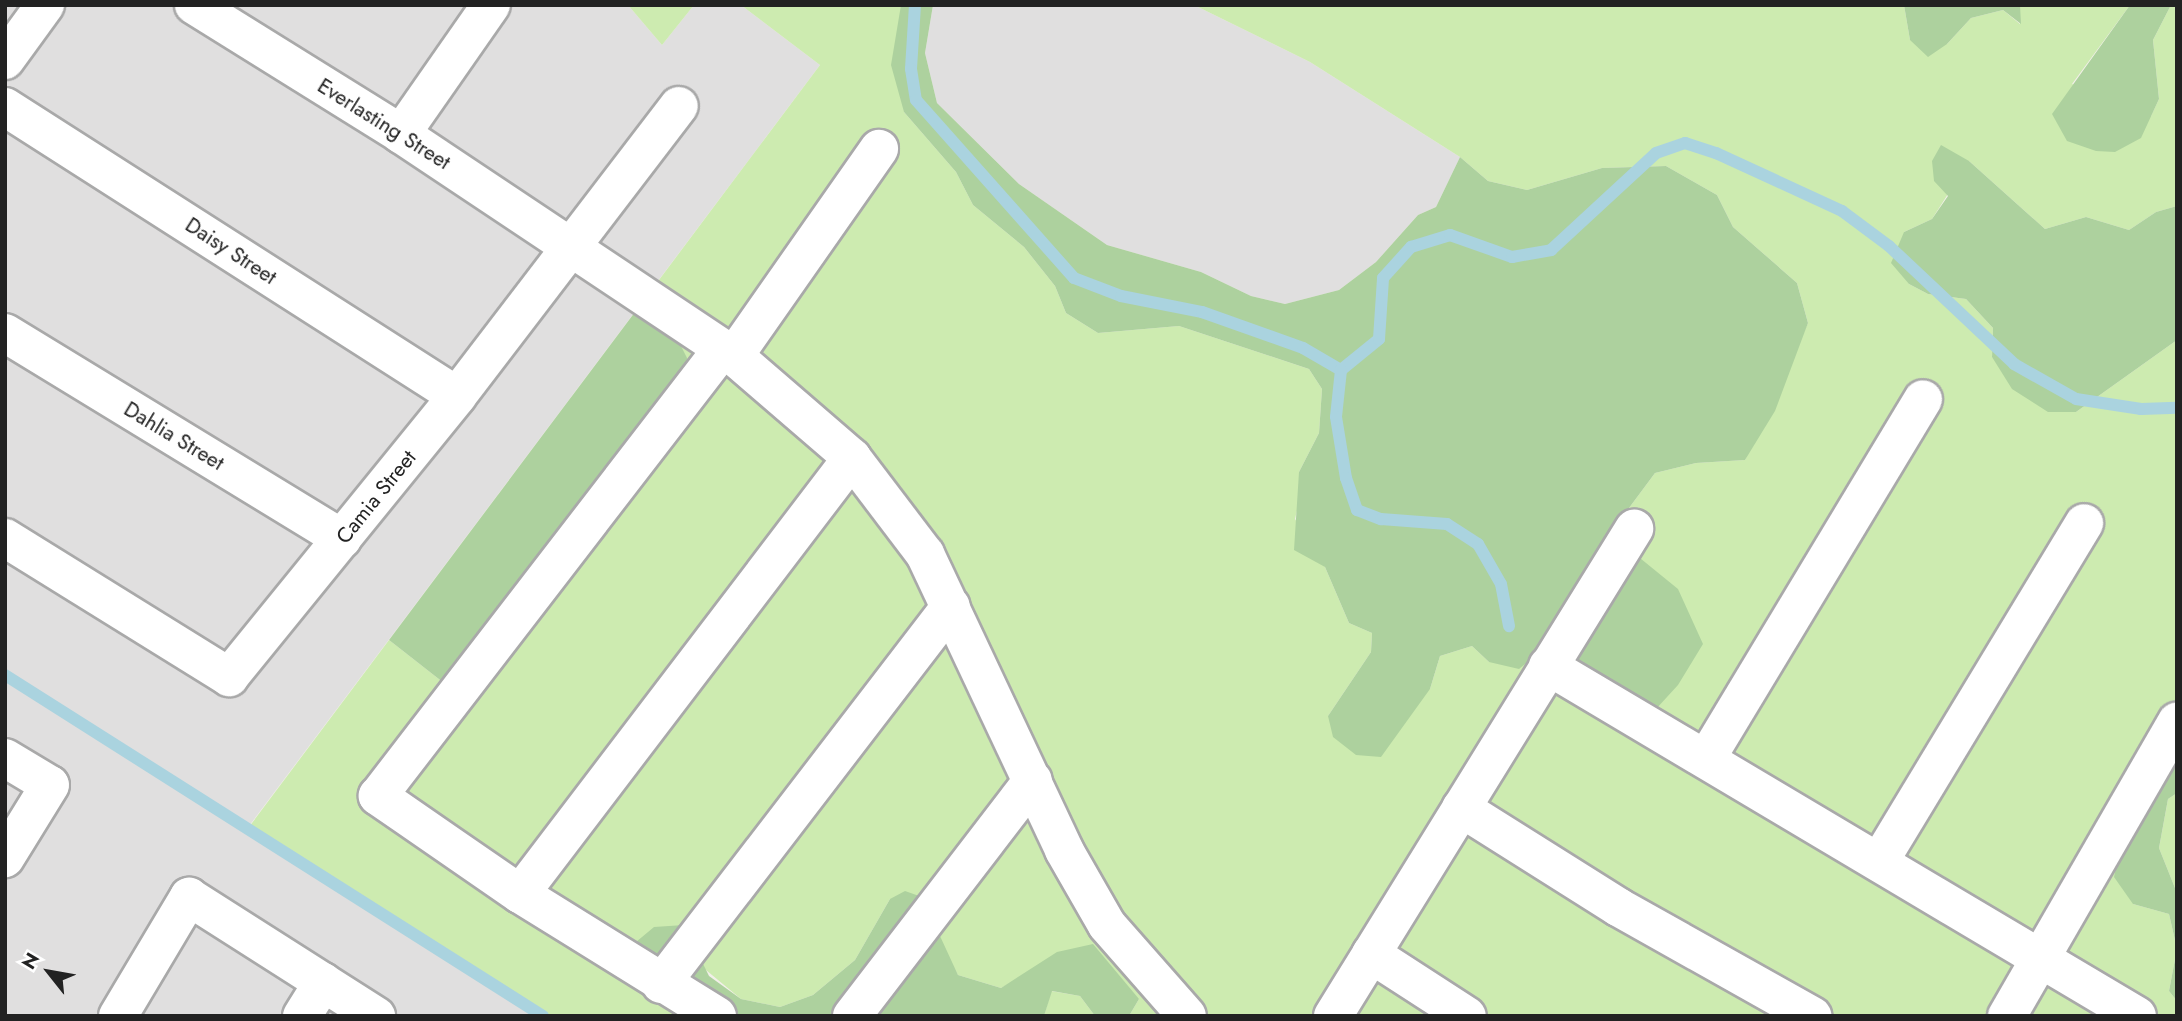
<!DOCTYPE html>
<html>
<head>
<meta charset="utf-8">
<style>
  body { margin:0 }
  #map { position:relative; width:2182px; height:1021px; overflow:hidden; background:#f2efe9; font-family:Jost,sans-serif }
  div>[style] { position:absolute }
  .residential>* { inset:0; background:#e0dfdf }
  .grass>* { inset:0; background:#cdebb0 }
  .forest>* { inset:0; background:#add19e }
  .stream>* { height:12px; margin:-6px; padding:0 6px; transform-origin:6px; border-radius:6px; background:#aad3df }
  .roads { filter:drop-shadow(2px 0 #a9a9a9) drop-shadow(-2px 0 #a9a9a9) drop-shadow(0 2px #a9a9a9) drop-shadow(0 -2px #a9a9a9) }
  .street>* { height:38px; margin:-19px; padding:0 19px; transform-origin:19px; border-radius:19px; background:#fff }
  span { translate:-50% -50%; white-space:nowrap; text-align:center; line-height:1.15; -webkit-text-stroke:7px #fff; paint-order:stroke }
  .street-label { font-size:21px; color:#222 }
  .frame { position:absolute; inset:0; border:7px solid #222; pointer-events:none }
  .north { position:absolute; left:14px; top:937px; width:70px; height:70px; -webkit-text-stroke:5px #fff; paint-order:stroke; rotate:301deg; font-size:19px; font-weight:700; line-height:28px; text-align:center; color:#222 }
  .north::after { content:''; display:block; margin:auto; width:24px; height:32px; background:#222; clip-path:polygon(50% 0,100% 100%,50% 72%,0 100%) }
</style>
</head>
<body>
<div id="map">
  <div class="residential">
    <i style="clip-path:polygon(5px 5px,628px 5px,662px 45px,694px 5px,741px 5px,820px 65px,249px 826px,543px 1016px,5px 1016px)"></i>
    <i style="clip-path:polygon(933px 5px,1194px 5px,1310px 62px,1460px 157px,1436px 207px,1418px 215px,1376px 262px,1339px 290px,1285px 304px,1251px 296px,1201px 272px,1107px 245px,1019px 184px,937px 103px,925px 53px)"></i>
  </div>
  <div class="grass">
    <i style="clip-path:polygon(628px 5px,694px 5px,662px 45px)"></i>
    <i style="clip-path:polygon(741px 5px,901px 5px,904px 112px,956px 172px,973px 205px,1024px 247px,1055px 286px,1066px 313px,1098px 333px,1179px 326px,1309px 369px,1322px 389px,1319px 433px,1299px 472px,1301px 494px,1295px 519px,1325px 567px,1349px 623px,1372px 633px,1371px 652px,1328px 716px,1430px 689px,1440px 656px,1472px 646px,1489px 662px,1545px 648px,1583px 663px,1655px 708px,1629px 508px,1655px 473px,1696px 463px,1745px 460px,1808px 323px,1797px 283px,1733px 227px,1717px 195px,1666px 166px,1602px 168px,1527px 190px,1488px 181px,1460px 157px,1310px 62px,1194px 5px,1904px 5px,1910px 40px,1947px 44px,1971px 18px,2003px 10px,2020px 24px,2020px 5px,2130px 5px,2072px 84px,2151px 116px,2159px 99px,2153px 40px,2171px 5px,2177px 5px,2177px 206px,2156px 212px,2129px 230px,2086px 217px,2045px 229px,1969px 161px,1932px 219px,1904px 232px,1909px 284px,1928px 294px,1966px 299px,1993px 328px,1992px 357px,2076px 412px,2177px 340px,2177px 698px,2133px 904px,2169px 914px,2177px 949px,2169px 991px,2177px 1001px,2177px 1016px,1129px 1016px,1139px 999px,1025px 975px,1001px 988px,958px 975px,941px 944px,890px 899px,855px 960px,813px 995px,780px 1007px,741px 999px,654px 927px,734px 1016px,543px 1016px,249px 827px,389px 640px,449px 687px,635px 312px,820px 65px)"></i>
    <i style="clip-path:polygon(2177px 793px,2177px 893px,2159px 848px,2168px 799px)"></i>
    <i style="clip-path:polygon(1051px 991px,1080px 996px,1095px 1016px,1044px 1016px)"></i>
  </div>
  <div class="forest">
    <i style="clip-path:polygon(901px 5px,933px 5px,925px 53px,937px 103px,1019px 184px,1107px 245px,1201px 272px,1251px 296px,1285px 304px,1339px 290px,1376px 262px,1418px 215px,1436px 207px,1460px 157px,1488px 181px,1527px 190px,1602px 168px,1666px 166px,1717px 195px,1733px 227px,1797px 283px,1808px 323px,1775px 411px,1745px 460px,1696px 463px,1655px 473px,1629px 508px,1635px 554px,1678px 589px,1703px 644px,1678px 685px,1656px 709px,1583px 663px,1545px 648px,1519px 669px,1489px 662px,1472px 646px,1440px 656px,1430px 689px,1381px 757px,1356px 755px,1333px 737px,1328px 716px,1371px 652px,1372px 633px,1349px 623px,1325px 567px,1294px 550px,1299px 472px,1319px 433px,1322px 389px,1309px 369px,1179px 326px,1098px 333px,1066px 313px,1055px 286px,1024px 247px,973px 205px,956px 172px,904px 112px,891px 65px)"></i>
    <i style="clip-path:polygon(1904px 5px,2020px 5px,2021px 24px,2003px 10px,1971px 18px,1947px 44px,1928px 57px,1910px 40px)"></i>
    <i style="clip-path:polygon(2130px 5px,2171px 5px,2153px 40px,2159px 99px,2141px 138px,2115px 152px,2096px 151px,2067px 141px,2052px 114px)"></i>
    <i style="clip-path:polygon(1941px 145px,1969px 161px,2045px 229px,2086px 217px,2129px 230px,2156px 212px,2177px 206px,2177px 340px,2076px 412px,2048px 412px,2012px 389px,1992px 357px,1993px 328px,1966px 299px,1928px 294px,1909px 284px,1891px 263px,1904px 232px,1932px 219px,1948px 196px,1934px 181px,1932px 161px)"></i>
    <i style="clip-path:polygon(635px 312px,679px 342px,687px 358px,686px 375px,449px 687px,389px 640px)"></i>
    <i style="clip-path:polygon(2177px 698px,2177px 793px,2168px 799px,2159px 848px,2177px 893px,2177px 1001px,2169px 991px,2177px 949px,2169px 914px,2133px 904px,2114px 877px,2142px 747px)"></i>
    <i style="clip-path:polygon(905px 891px,922px 897px,958px 975px,1001px 988px,1057px 952px,1093px 944px,1139px 999px,1129px 1016px,1095px 1016px,1080px 996px,1052px 991px,1044px 1016px,734px 1016px,642px 963px,636px 942px,654px 927px,684px 925px,709px 976px,741px 999px,780px 1007px,813px 995px,855px 960px,890px 899px)"></i>
  </div>
  <div class="stream">
    <i style="left:915px;top:5px;width:64px;rotate:93.6deg"></i>
    <i style="left:911px;top:69px;width:31px;rotate:81deg"></i>
    <i style="left:916px;top:100px;width:238px;rotate:48.4deg"></i>
    <i style="left:1074px;top:278px;width:50px;rotate:21deg"></i>
    <i style="left:1121px;top:296px;width:83px;rotate:11.2deg"></i>
    <i style="left:1202px;top:312px;width:107px;rotate:19.6deg"></i>
    <i style="left:1303px;top:348px;width:44px;rotate:30.1deg"></i>
    <i style="left:1341px;top:370px;width:49px;rotate:-39.2deg"></i>
    <i style="left:1379px;top:339px;width:61px;rotate:-86.2deg"></i>
    <i style="left:1383px;top:278px;width:42px;rotate:-47.9deg"></i>
    <i style="left:1411px;top:247px;width:41px;rotate:-17.1deg"></i>
    <i style="left:1450px;top:235px;width:66px;rotate:19.5deg"></i>
    <i style="left:1512px;top:257px;width:40px;rotate:-10deg"></i>
    <i style="left:1551px;top:250px;width:143px;rotate:-42.7deg"></i>
    <i style="left:1656px;top:153px;width:31px;rotate:-19deg"></i>
    <i style="left:1685px;top:143px;width:33px;rotate:18deg"></i>
    <i style="left:1716px;top:153px;width:139px;rotate:24.7deg"></i>
    <i style="left:1842px;top:211px;width:59px;rotate:36.7deg"></i>
    <i style="left:1889px;top:246px;width:172px;rotate:43.3deg"></i>
    <i style="left:2014px;top:364px;width:71px;rotate:29.4deg"></i>
    <i style="left:2076px;top:399px;width:66px;rotate:8.7deg"></i>
    <i style="left:2141px;top:409px;width:36px;rotate:-2deg"></i>
    <i style="left:1341px;top:370px;width:47px;rotate:96.1deg"></i>
    <i style="left:1336px;top:417px;width:62px;rotate:80.7deg"></i>
    <i style="left:1346px;top:478px;width:34px;rotate:71deg"></i>
    <i style="left:1357px;top:510px;width:26px;rotate:21deg"></i>
    <i style="left:1381px;top:519px;width:66px;rotate:4.3deg"></i>
    <i style="left:1447px;top:524px;width:37px;rotate:33deg"></i>
    <i style="left:1478px;top:544px;width:46px;rotate:60.1deg"></i>
    <i style="left:1501px;top:584px;width:43px;rotate:79.2deg"></i>
    <i style="left:5px;top:675px;width:637px;rotate:32.37deg"></i>
  </div>
  <div class="roads">
    <div class="street">
      <i style="left:194px;top:5px;width:244px;rotate:31.9deg"></i>
      <i style="left:401px;top:134px;width:400px;rotate:33.7deg"></i>
      <i style="left:734px;top:356px;width:156px;rotate:40.8deg"></i>
      <i style="left:852px;top:458px;width:121px;rotate:52.8deg"></i>
      <i style="left:925px;top:554px;width:327px;rotate:64.8deg"></i>
      <i style="left:1064px;top:850px;width:86px;rotate:60.2deg"></i>
      <i style="left:1107px;top:925px;width:121px;rotate:48.7deg"></i>
      <i style="left:5px;top:60px;width:68px;rotate:-54deg"></i>
      <i style="left:5px;top:107px;width:536px;rotate:32.59deg"></i>
      <i style="left:401px;top:134px;width:157px;rotate:-55.1deg"></i>
      <i style="left:5px;top:333px;width:395px;rotate:31.4deg"></i>
      <i style="left:734px;top:356px;width:253px;rotate:-55deg"></i>
      <i style="left:5px;top:538px;width:264px;rotate:31.8deg"></i>
      <i style="left:229px;top:677px;width:362px;rotate:-50.9deg"></i>
      <i style="left:457px;top:396px;width:365px;rotate:-52.6deg"></i>
      <i style="left:1548px;top:666px;width:685px;rotate:30.72deg"></i>
      <i style="left:5px;top:758px;width:52px;rotate:31deg"></i>
      <i style="left:50px;top:785px;width:86px;rotate:121.7deg"></i>
      <i style="left:1706px;top:759px;width:420px;rotate:-58.9deg"></i>
      <i style="left:1461px;top:808px;width:186px;rotate:32.2deg"></i>
      <i style="left:1618px;top:907px;width:223px;rotate:29.3deg"></i>
      <i style="left:1879px;top:862px;width:396px;rotate:-58.8deg"></i>
      <i style="left:520px;top:894px;width:548px;rotate:-52.71deg"></i>
      <i style="left:1371px;top:954px;width:114px;rotate:32.9deg"></i>
      <i style="left:661px;top:984px;width:476px;rotate:-52.5deg"></i>
      <i style="left:118px;top:1016px;width:139px;rotate:-59.2deg"></i>
      <i style="left:189px;top:897px;width:222px;rotate:32.5deg"></i>
      <i style="left:302px;top:1016px;width:40px;rotate:-58deg"></i>
      <i style="left:717px;top:1016px;width:232px;rotate:-148.2deg"></i>
      <i style="left:520px;top:894px;width:173px;rotate:-145.4deg"></i>
      <i style="left:378px;top:796px;width:565px;rotate:-52.4deg"></i>
      <i style="left:852px;top:1016px;width:297px;rotate:-52.5deg"></i>
      <i style="left:1333px;top:1016px;width:573px;rotate:-58.28deg"></i>
      <i style="left:2007px;top:1016px;width:340px;rotate:-60deg"></i>
    </div>
  </div>
  <div class="street-label">
    <span style="left:384px;top:124px;rotate:32deg">Everlasting Street</span>
    <span style="left:231px;top:251px;rotate:33deg">Daisy Street</span>
    <span style="left:174px;top:436px;rotate:31deg">Dahlia Street</span>
    <span style="left:376px;top:497px;rotate:-51deg">Camia Street</span>
  </div>
  <div class="frame"></div>
  <div class="north">N</div>
</div>
</body>
</html>
